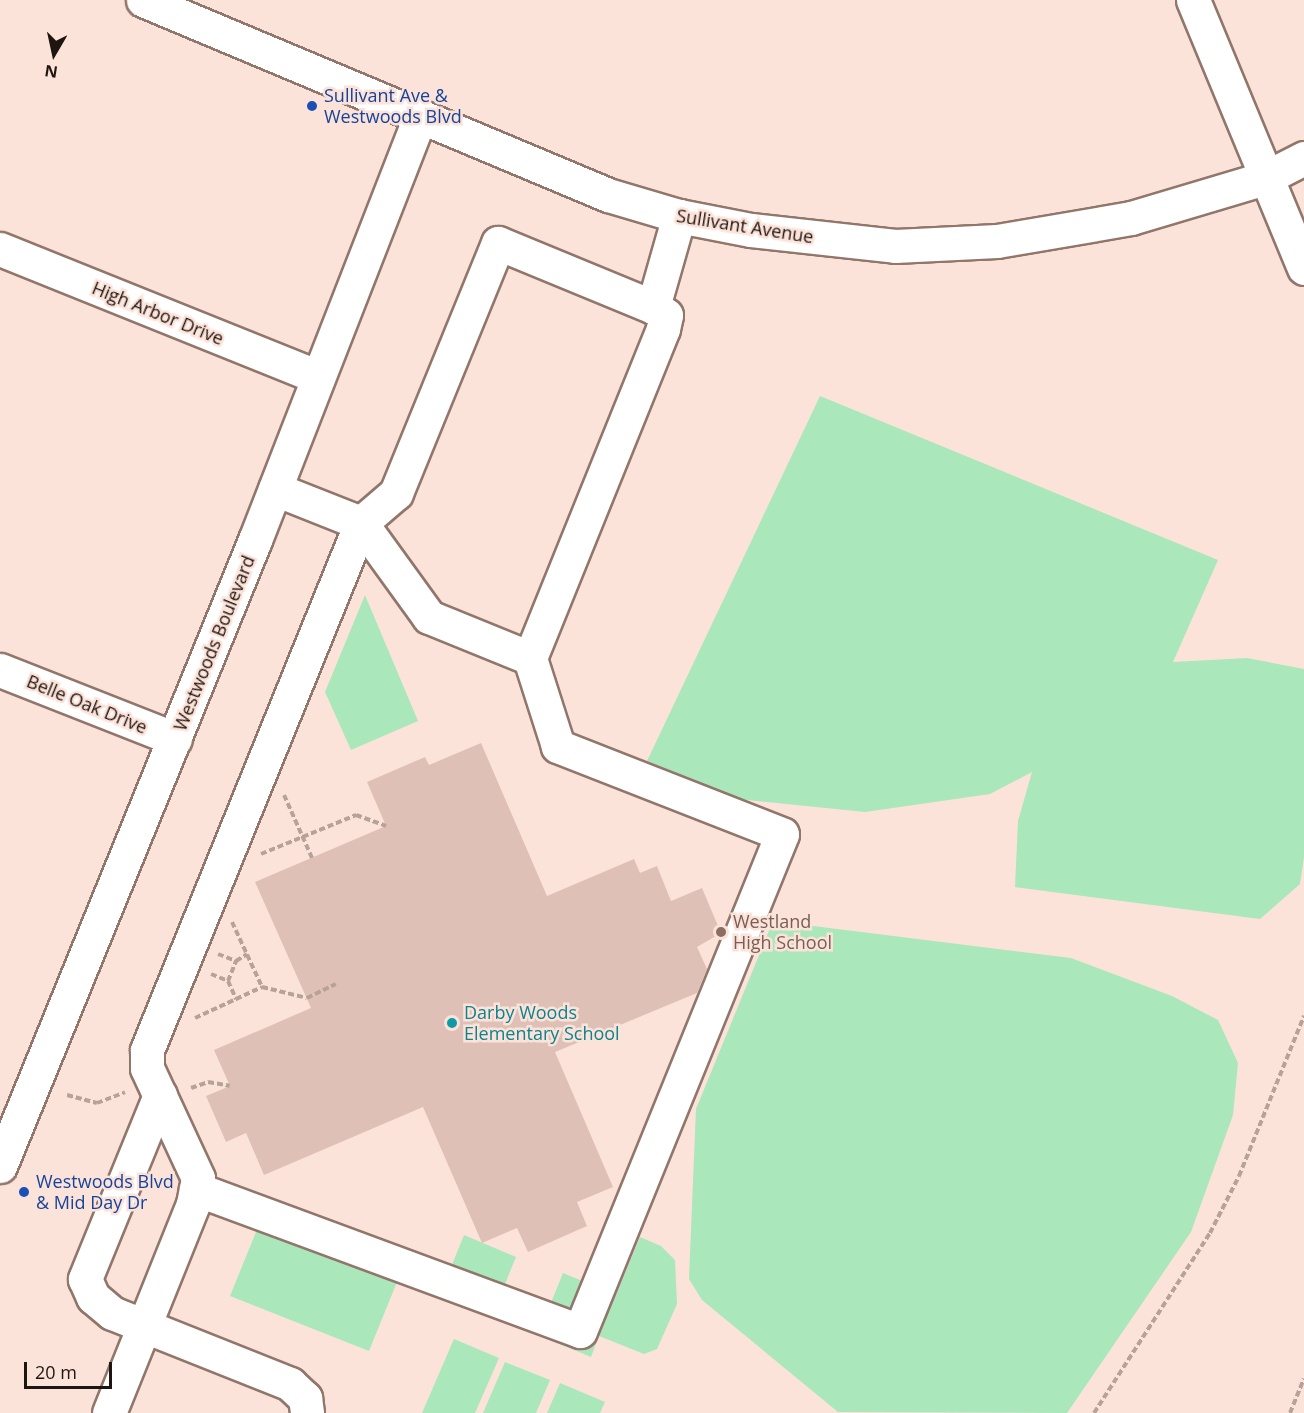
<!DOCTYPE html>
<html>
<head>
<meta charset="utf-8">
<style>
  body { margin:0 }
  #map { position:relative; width:1304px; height:1413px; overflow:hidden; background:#fce3d9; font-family:"Open Sans",sans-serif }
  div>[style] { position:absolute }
  .green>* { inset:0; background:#aae7bb }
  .building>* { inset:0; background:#dfc0b7 }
  .path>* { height:4px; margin-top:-2px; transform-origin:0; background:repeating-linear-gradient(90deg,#b6a299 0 6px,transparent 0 9px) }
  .roads { filter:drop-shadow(2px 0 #91766b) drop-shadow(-2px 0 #91766b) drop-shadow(0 2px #91766b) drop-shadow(0 -2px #91766b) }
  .minor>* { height:33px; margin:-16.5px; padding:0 16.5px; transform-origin:16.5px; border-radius:16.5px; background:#fff }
  .dots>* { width:16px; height:16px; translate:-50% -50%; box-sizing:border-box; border:3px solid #fce3d9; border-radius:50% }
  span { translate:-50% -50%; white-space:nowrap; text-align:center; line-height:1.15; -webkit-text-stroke:5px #fce3d9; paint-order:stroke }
  .transit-label { font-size:18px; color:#164399 }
  .left { translate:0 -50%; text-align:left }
  .street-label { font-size:18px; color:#1f1510 }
  .education-label { font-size:18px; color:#785e54 }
  .culture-label { font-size:18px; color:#0d838f }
  .north { position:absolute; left:24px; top:24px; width:60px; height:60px; -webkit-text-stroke:4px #fce3d9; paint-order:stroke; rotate:189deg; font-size:16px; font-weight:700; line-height:24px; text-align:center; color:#1f1510 }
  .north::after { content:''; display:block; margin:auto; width:21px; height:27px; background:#1f1510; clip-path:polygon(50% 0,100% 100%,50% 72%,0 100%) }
  .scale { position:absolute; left:24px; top:1362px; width:88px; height:27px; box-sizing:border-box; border:3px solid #1f1510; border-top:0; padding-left:8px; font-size:18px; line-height:21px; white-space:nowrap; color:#1f1510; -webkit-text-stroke:4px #fce3d9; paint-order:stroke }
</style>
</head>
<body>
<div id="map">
  <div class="green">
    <i style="clip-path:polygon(820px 396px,1218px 560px,1173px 662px,1247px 658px,1304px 669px,1304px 857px,1300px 884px,1260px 919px,1015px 887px,1018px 821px,1032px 772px,990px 794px,865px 812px,738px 799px,647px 761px)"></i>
    <i style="clip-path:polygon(365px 595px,418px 721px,351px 750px,325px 692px)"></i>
    <i style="clip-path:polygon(773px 921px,1071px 958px,1172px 996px,1218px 1020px,1238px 1063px,1233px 1115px,1191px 1232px,1067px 1413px,838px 1412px,702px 1300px,689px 1279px,696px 1109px)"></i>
    <i style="clip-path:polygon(258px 1227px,397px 1282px,369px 1351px,230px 1296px)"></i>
    <i style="clip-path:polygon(464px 1235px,516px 1257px,491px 1318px,439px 1297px)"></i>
    <i style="clip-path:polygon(640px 1237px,661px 1246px,675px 1260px,677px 1304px,657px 1349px,644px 1354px,599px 1336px,591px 1357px,538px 1335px,563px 1273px,616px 1295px)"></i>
    <i style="clip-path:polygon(454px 1339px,499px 1358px,475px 1413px,422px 1413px)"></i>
    <i style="clip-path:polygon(505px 1362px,550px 1380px,536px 1413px,483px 1413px)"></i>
    <i style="clip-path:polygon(560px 1383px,605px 1402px,600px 1413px,547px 1413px)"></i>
  </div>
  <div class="building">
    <i style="clip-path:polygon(481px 743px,547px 896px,634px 859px,640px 873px,657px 866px,671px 901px,702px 888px,721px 933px,697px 947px,707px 969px,697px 993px,555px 1052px,613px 1187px,577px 1202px,587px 1226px,528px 1252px,517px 1228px,482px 1243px,423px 1107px,264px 1175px,246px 1133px,226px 1142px,206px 1096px,230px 1086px,214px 1050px,311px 1008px,255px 882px,386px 826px,367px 782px,425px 757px,429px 765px)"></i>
  </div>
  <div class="path">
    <i style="left:284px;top:795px;width:69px;rotate:66deg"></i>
    <i style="left:261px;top:854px;width:103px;rotate:-22.3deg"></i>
    <i style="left:356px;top:815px;width:32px;rotate:20deg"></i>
    <i style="left:232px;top:922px;width:72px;rotate:65.2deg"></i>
    <i style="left:218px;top:954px;width:19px;rotate:21deg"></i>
    <i style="left:236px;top:961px;width:13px;rotate:-32deg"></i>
    <i style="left:211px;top:974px;width:18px;rotate:22deg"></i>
    <i style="left:228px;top:981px;width:20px;rotate:66deg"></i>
    <i style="left:228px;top:981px;width:22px;rotate:-68deg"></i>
    <i style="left:195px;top:1018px;width:74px;rotate:-24.8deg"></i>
    <i style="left:262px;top:987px;width:46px;rotate:13.7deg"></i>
    <i style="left:307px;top:998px;width:32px;rotate:-26deg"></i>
    <i style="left:191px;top:1088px;width:18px;rotate:-19deg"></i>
    <i style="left:208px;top:1082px;width:22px;rotate:10deg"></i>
    <i style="left:67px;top:1095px;width:31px;rotate:15deg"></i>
    <i style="left:97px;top:1103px;width:30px;rotate:-21deg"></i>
    <i style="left:1094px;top:1413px;width:214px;rotate:-57.2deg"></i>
    <i style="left:1210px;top:1233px;width:64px;rotate:-63deg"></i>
    <i style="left:1239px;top:1176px;width:173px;rotate:-67.9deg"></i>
    <i style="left:1290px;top:1413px;width:37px;rotate:-68deg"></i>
  </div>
  <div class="roads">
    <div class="minor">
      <i style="left:143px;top:0;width:504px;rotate:22.75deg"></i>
      <i style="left:608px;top:195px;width:74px;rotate:16.5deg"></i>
      <i style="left:679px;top:216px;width:73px;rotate:11deg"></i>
      <i style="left:751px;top:230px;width:145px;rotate:6.3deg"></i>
      <i style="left:895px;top:246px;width:102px;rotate:-2.8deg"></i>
      <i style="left:997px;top:241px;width:136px;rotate:-9.7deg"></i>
      <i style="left:1131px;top:218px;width:140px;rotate:-16.6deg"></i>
      <i style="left:1265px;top:178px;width:44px;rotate:-27.1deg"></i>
      <i style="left:1193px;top:0;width:290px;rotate:67.5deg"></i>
      <i style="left:0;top:249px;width:341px;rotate:21.9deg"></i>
      <i style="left:275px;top:489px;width:92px;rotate:21.6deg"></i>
      <i style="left:361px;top:523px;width:116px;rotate:54.1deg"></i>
      <i style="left:429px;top:617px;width:109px;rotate:22.1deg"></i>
      <i style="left:530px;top:658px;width:355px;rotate:-68deg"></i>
      <i style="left:663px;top:329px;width:14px;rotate:-78deg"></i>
      <i style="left:666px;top:315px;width:15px;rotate:-148deg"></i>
      <i style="left:0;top:670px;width:188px;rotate:21.5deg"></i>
      <i style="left:160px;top:1095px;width:199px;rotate:112.2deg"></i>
      <i style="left:85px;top:1279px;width:20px;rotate:66deg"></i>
      <i style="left:93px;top:1297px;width:25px;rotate:40deg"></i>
      <i style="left:112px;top:1313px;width:192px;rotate:21.7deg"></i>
      <i style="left:290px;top:1384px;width:21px;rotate:43deg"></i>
      <i style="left:305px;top:1398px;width:15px;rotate:82deg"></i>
      <i style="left:0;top:1166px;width:676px;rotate:-67.84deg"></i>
      <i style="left:255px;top:540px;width:455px;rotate:-68.7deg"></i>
      <i style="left:196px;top:1189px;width:409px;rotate:20.3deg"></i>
      <i style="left:580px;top:1331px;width:536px;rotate:-67.88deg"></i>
      <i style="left:782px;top:834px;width:241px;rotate:-158.6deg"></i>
      <i style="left:558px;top:746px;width:92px;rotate:-107.7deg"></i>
      <i style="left:109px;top:1413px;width:225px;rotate:-68.1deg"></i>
      <i style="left:193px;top:1204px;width:26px;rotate:-79deg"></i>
      <i style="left:198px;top:1178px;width:121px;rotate:-114.9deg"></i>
      <i style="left:147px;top:1068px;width:18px;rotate:-90deg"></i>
      <i style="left:147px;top:1050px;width:569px;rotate:-67.9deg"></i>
      <i style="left:361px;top:523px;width:46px;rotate:-40.6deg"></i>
      <i style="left:396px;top:493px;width:270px;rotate:-67.8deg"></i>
      <i style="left:498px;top:243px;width:168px;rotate:22.4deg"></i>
      <i style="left:653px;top:307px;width:95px;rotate:-74.1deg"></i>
    </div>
  </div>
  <div class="dots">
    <i style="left:312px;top:106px;background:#1a4fb4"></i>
    <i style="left:721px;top:932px;background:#8d6e63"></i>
    <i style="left:452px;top:1023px;background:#0f9aa8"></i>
    <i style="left:24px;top:1192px;background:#1a4fb4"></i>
  </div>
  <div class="transit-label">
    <span class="left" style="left:324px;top:106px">Sullivant Ave &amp;<br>Westwoods Blvd</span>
    <span class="left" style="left:36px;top:1192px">Westwoods Blvd<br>&amp; Mid Day Dr</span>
  </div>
  <div class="street-label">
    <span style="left:745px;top:226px;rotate:9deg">Sullivant Avenue</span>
    <span style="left:158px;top:313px;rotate:22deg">High Arbor Drive</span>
    <span style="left:214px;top:643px;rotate:-68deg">Westwoods Boulevard</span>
    <span style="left:87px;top:704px;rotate:22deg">Belle Oak Drive</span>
  </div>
  <div class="education-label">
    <span class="left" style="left:733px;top:932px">Westland<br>High School</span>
  </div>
  <div class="culture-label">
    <span class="left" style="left:464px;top:1023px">Darby Woods<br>Elementary School</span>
  </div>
  <div class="north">N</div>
  <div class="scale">20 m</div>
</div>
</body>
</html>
